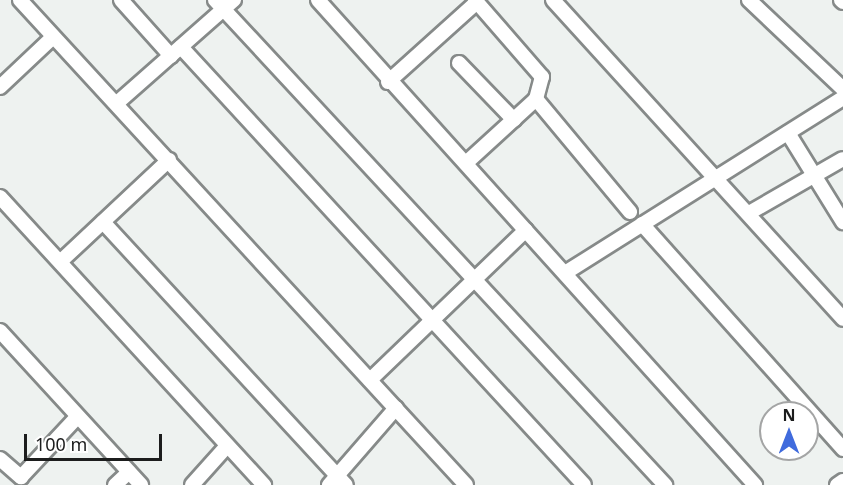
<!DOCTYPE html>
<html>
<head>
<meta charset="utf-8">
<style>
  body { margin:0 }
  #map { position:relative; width:843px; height:485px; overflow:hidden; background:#eef2f0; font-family:"Noto Sans",sans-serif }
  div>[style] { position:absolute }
  .roads { filter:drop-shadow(2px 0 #868a89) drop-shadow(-2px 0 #868a89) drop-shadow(0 2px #868a89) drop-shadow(0 -2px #868a89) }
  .minor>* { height:14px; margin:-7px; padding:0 7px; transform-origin:7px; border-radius:7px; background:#fff }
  span { translate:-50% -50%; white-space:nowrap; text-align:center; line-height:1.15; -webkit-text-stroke:6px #fff; paint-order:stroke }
  .north { position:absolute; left:759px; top:401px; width:60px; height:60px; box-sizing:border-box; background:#fff; border:2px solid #a4a5a5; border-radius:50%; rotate:0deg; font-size:16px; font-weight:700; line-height:24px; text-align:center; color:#1c1d1d }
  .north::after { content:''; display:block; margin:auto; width:21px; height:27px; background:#406bdd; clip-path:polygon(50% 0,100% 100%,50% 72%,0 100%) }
  .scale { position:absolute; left:24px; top:434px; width:138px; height:27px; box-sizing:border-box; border:3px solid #1c1d1d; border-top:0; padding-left:8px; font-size:18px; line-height:21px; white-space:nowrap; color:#1c1d1d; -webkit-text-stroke:4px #fff; paint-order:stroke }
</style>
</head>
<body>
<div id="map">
  <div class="roads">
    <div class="minor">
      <i style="left:20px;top:0;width:659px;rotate:47.4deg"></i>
      <i style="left:121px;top:0;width:75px;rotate:48.2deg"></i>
      <i style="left:215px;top:0;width:662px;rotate:47.14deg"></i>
      <i style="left:318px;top:0;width:653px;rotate:47.98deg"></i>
      <i style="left:553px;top:0;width:431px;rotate:47.7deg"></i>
      <i style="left:749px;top:0;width:129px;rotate:43.4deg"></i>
      <i style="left:841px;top:0;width:3px;rotate:45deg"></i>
      <i style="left:181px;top:47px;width:595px;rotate:47.38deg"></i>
      <i style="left:459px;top:63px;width:79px;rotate:46deg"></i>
      <i style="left:388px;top:82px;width:120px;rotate:-42deg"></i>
      <i style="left:0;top:87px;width:73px;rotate:-43.3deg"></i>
      <i style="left:536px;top:99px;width:147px;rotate:50.2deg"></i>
      <i style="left:117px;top:103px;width:156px;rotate:-41.4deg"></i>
      <i style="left:788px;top:133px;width:105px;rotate:58.3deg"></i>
      <i style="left:466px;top:163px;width:95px;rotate:-42.4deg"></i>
      <i style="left:536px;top:99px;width:23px;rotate:-75deg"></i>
      <i style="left:542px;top:77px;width:102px;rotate:-131deg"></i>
      <i style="left:0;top:197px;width:391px;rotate:47.5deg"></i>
      <i style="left:749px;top:213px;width:108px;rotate:-29.9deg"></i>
      <i style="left:103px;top:222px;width:358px;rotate:47.3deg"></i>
      <i style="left:642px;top:224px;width:302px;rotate:48.2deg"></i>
      <i style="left:61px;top:261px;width:148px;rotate:-43.1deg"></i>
      <i style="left:565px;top:273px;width:328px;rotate:-32.2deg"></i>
      <i style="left:0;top:331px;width:209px;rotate:47.5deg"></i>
      <i style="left:370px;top:380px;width:216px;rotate:-43.9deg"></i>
      <i style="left:0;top:459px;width:28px;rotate:41deg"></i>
      <i style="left:21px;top:477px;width:83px;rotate:-46.9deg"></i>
      <i style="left:115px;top:485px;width:19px;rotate:-43deg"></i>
      <i style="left:192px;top:485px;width:52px;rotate:-48.1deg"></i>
      <i style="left:329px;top:485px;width:102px;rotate:-49deg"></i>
      <i style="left:837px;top:485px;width:7px;rotate:-34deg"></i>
    </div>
  </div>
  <div class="north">N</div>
  <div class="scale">100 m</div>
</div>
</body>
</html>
